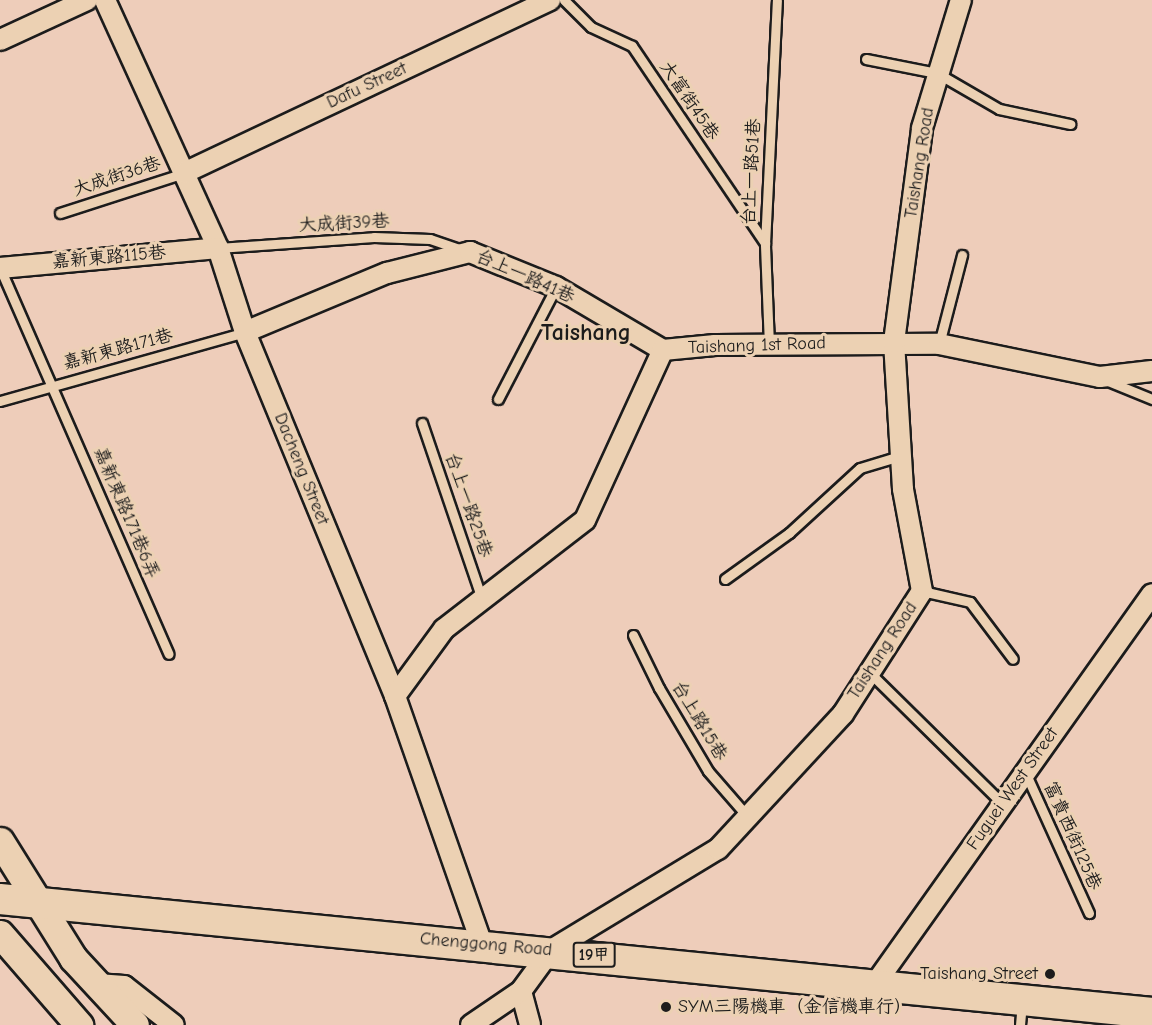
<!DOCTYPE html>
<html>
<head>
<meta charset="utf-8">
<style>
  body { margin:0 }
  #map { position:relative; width:1152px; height:1025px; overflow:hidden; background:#eecdba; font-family:"Comic Neue","LXGW WenKai TC",sans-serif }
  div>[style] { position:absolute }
  .roads { filter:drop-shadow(2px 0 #1c1c1c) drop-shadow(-2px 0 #1c1c1c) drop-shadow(0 2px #1c1c1c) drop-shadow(0 -2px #1c1c1c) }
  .lane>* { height:9px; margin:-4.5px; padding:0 4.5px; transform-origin:4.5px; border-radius:4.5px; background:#ecd1b3 }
  .street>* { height:20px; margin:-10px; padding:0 10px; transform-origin:10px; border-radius:10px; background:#ecd1b3 }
  .secondary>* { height:27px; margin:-13.5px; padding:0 13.5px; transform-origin:13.5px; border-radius:13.5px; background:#ecd1b3 }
  .primary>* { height:30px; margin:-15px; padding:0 15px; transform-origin:15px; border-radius:15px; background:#ecd1b3 }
  .dots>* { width:16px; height:16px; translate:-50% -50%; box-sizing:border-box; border:3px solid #ecd1b3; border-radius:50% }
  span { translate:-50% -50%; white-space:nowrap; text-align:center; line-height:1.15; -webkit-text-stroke:6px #ecd1b3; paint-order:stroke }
  .shield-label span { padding:2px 4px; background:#ecd1b3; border:2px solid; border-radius:4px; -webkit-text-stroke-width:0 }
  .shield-label { font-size:16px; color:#1c1c1c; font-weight:700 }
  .street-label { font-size:18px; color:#1c1c1c }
  .poi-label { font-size:18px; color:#1c1c1c }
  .right { translate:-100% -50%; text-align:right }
  .left { translate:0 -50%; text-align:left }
  .district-label { font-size:24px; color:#1c1c1c; font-weight:700 }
</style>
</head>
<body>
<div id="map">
  <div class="roads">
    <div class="lane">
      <i style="left:564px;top:0;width:38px;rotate:45deg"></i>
      <i style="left:591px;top:27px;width:45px;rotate:24.9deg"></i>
      <i style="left:632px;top:46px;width:238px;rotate:56deg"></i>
      <i style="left:866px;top:59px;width:72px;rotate:11.2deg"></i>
      <i style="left:937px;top:73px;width:72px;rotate:30.1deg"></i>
      <i style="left:999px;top:109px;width:73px;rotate:11.9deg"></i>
      <i style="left:60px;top:213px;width:130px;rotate:-17.9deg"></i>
      <i style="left:218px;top:248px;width:156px;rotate:-4deg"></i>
      <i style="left:374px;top:237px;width:56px;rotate:2deg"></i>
      <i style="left:430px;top:239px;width:34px;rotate:19deg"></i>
      <i style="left:0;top:268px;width:421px;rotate:66.4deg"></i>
      <i style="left:939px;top:344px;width:92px;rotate:-75.5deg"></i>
      <i style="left:769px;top:345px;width:101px;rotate:-92.3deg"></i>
      <i style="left:765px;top:244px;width:244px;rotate:-87.2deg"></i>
      <i style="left:1108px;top:381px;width:48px;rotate:22.2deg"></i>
      <i style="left:498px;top:399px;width:126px;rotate:-62.6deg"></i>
      <i style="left:0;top:401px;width:255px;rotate:-15.7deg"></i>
      <i style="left:422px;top:423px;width:186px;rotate:71.2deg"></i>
      <i style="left:725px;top:579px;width:79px;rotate:-35.7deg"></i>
      <i style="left:789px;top:533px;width:96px;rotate:-42.5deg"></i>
      <i style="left:860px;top:468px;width:42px;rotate:-16.7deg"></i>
      <i style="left:922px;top:591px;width:49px;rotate:12.9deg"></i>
      <i style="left:970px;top:602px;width:71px;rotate:53deg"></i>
      <i style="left:633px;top:635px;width:59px;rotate:63.9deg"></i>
      <i style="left:659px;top:688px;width:96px;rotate:59.4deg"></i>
      <i style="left:708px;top:771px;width:61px;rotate:49deg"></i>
      <i style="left:869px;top:672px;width:188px;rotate:44.6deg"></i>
      <i style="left:1025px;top:772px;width:155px;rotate:65.6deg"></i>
      <i style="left:1020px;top:1025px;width:21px;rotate:-85deg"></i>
    </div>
    <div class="street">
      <i style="left:105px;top:0;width:273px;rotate:65.5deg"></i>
      <i style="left:218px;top:248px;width:88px;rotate:72.2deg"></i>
      <i style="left:245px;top:332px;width:394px;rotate:67.6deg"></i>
      <i style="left:395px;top:696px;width:264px;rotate:70.7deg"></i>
      <i style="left:0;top:40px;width:96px;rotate:-24.7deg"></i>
      <i style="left:184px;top:173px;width:405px;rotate:-25.3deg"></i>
      <i style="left:0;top:268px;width:219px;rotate:-5.2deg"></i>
      <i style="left:245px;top:332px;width:154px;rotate:-22.6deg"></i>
      <i style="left:387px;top:273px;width:86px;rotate:-14.2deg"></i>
      <i style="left:470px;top:252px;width:93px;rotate:22.1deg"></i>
      <i style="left:556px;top:287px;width:124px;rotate:30.5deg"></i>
      <i style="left:395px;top:696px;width:83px;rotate:-53.8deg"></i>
      <i style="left:444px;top:629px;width:178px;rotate:-37.7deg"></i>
      <i style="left:585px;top:520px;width:187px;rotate:-65.4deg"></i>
      <i style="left:663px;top:350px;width:52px;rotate:-5.5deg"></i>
      <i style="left:715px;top:345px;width:224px;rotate:-0.3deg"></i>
      <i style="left:939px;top:344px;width:164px;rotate:11.6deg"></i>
      <i style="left:1100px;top:377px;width:52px;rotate:-6.6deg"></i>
      <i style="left:97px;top:984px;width:27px;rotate:4deg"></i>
      <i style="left:124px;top:986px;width:63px;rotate:38deg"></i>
      <i style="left:875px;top:984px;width:478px;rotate:-54.6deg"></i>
      <i style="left:521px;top:991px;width:35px;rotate:75deg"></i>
      <i style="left:471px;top:1025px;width:60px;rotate:-34.2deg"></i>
      <i style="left:521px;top:991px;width:51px;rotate:-53.8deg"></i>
      <i style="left:551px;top:950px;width:195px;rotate:-31.2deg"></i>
      <i style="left:718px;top:849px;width:184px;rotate:-47.2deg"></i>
      <i style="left:843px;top:714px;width:146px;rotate:-57.3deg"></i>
      <i style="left:922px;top:591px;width:104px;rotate:-100.6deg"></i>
      <i style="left:903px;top:489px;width:147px;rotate:-93.5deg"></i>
      <i style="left:894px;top:342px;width:216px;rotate:-82.5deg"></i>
      <i style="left:922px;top:128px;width:134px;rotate:-73.1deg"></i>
    </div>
    <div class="secondary">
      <i style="left:0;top:841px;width:138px;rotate:58deg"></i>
      <i style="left:73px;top:958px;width:91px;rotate:47.2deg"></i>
      <i style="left:0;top:934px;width:121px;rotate:49deg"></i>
    </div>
    <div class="primary">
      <i style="left:0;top:899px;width:1158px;rotate:5.65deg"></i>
    </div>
  </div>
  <div class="dots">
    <i style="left:1050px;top:974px;background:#1c1c1c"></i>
    <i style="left:666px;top:1007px;background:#1c1c1c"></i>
  </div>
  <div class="shield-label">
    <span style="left:594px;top:955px">19甲</span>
  </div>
  <div class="street-label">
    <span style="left:367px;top:86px;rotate:-25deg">Dafu Street</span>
    <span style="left:689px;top:101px;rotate:56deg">大富街45巷</span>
    <span style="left:920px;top:163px;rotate:-81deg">Taishang Road</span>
    <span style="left:752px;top:172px;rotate:-87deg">台上一路51巷</span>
    <span style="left:117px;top:177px;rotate:-18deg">大成街36巷</span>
    <span style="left:344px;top:224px;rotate:-3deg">大成街39巷</span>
    <span style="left:109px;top:258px;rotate:-5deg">嘉新東路115巷</span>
    <span style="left:525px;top:277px;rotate:24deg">台上一路41巷</span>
    <span style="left:757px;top:346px;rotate:-2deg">Taishang 1st Road</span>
    <span style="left:118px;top:350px;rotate:-15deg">嘉新東路171巷</span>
    <span style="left:301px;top:469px;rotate:68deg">Dacheng Street</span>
    <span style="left:468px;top:505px;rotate:71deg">台上一路25巷</span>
    <span style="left:126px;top:513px;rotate:67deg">嘉新東路171巷6弄</span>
    <span style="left:883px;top:651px;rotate:-57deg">Taishang Road</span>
    <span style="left:699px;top:721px;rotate:59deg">台上路15巷</span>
    <span style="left:1013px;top:789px;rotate:-55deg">Fuguei West Street</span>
    <span style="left:1072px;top:836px;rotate:66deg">富貴西街125巷</span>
    <span style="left:486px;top:945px;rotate:5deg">Chenggong Road</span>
  </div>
  <div class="poi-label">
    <span class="right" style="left:1038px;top:974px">Taishang Street</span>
    <span class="left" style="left:678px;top:1007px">SYM三陽機車（金信機車行）</span>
  </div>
  <div class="district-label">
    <span style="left:586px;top:333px">Taishang</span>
  </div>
</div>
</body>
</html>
